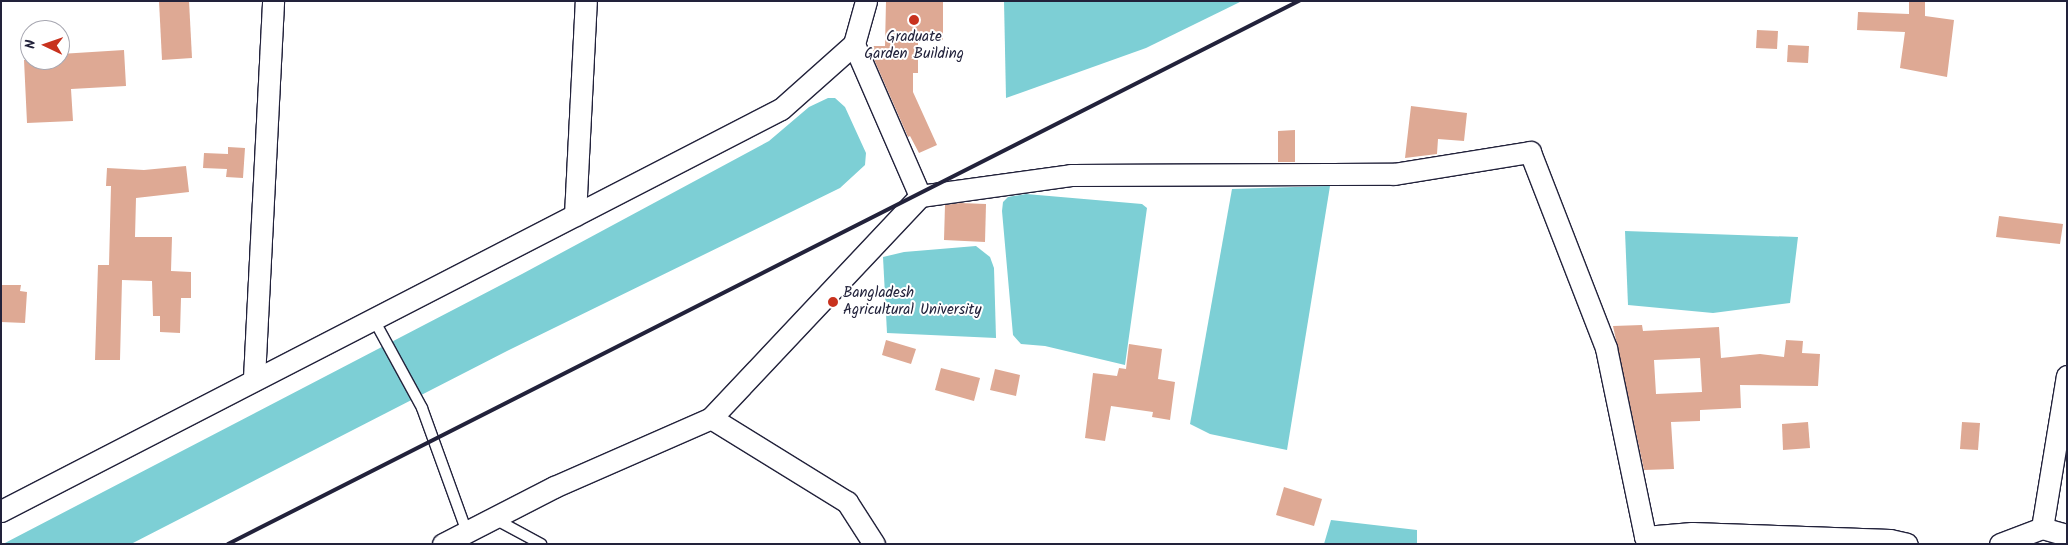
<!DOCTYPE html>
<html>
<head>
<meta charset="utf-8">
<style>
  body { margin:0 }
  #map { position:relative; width:2068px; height:545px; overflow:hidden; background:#fff; font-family:Kalam,sans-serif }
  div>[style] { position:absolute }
  .water>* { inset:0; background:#7dcfd5 }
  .building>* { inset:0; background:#dea994 }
  .roads { filter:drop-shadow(1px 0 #22223b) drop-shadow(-1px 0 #22223b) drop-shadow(0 1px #22223b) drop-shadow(0 -1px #22223b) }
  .service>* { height:10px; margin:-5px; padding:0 5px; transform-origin:5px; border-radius:5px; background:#fff }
  .minor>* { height:21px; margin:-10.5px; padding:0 10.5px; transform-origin:10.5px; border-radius:10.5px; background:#fff }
  .rail>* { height:4px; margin:-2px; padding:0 2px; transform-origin:2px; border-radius:2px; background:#22223b }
  .dots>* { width:14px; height:14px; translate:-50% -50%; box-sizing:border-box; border:2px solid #fff; border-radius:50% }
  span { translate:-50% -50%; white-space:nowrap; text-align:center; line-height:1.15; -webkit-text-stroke:4px #fff; paint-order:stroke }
  .poi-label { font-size:15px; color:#22223b }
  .left { translate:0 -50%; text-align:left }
  .frame { position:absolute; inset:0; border:2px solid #22223b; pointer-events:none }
  .north { position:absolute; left:20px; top:20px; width:50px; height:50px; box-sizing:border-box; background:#fff; border:1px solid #a7a7b1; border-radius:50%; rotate:273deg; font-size:14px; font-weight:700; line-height:20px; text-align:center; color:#22223b }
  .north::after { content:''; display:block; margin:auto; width:18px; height:22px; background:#c8321e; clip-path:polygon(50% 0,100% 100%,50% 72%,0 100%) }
</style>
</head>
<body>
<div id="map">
  <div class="water">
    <i style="clip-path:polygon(1004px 1px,1242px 1px,1146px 48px,1006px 98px)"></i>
    <i style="clip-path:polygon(828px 98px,835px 98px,845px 107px,866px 153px,865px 165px,840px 188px,507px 351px,131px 544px,3px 544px,522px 274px,769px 141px,809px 107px)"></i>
    <i style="clip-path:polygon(1330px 186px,1287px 450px,1210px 434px,1190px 424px,1232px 189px)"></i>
    <i style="clip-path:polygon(1026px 194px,1142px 204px,1147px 208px,1125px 365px,1045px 346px,1021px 344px,1013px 335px,1002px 211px,1003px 202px,1008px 197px)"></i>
    <i style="clip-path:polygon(1625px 231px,1798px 237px,1790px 303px,1713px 313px,1628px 305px)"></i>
    <i style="clip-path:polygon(976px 246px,990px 257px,994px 268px,996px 338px,887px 333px,883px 257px,904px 252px)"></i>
    <i style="clip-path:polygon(1331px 520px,1417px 530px,1417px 544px,1324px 544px)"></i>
  </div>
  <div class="building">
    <i style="clip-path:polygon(159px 1px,189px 1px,192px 58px,162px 60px)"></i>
    <i style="clip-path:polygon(886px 1px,943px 1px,943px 40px,918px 40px,918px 73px,913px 73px,913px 92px,937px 145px,919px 153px,910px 136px,908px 137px,873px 57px,873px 46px,885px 46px)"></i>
    <i style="clip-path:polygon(1909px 1px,1925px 1px,1925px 16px,1954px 20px,1947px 77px,1900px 68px,1905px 32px,1857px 30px,1858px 12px,1909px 14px)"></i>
    <i style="clip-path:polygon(1757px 30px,1778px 31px,1777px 49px,1756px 48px)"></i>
    <i style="clip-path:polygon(1788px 45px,1809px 46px,1808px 63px,1787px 62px)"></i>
    <i style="clip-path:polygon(124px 50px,126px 86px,71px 89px,73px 121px,27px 123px,24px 60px,60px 60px,60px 54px)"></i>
    <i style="clip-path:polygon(1411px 106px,1467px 113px,1464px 141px,1438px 139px,1437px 154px,1405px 158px)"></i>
    <i style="clip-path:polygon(1295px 130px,1295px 162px,1278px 162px,1278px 131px)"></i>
    <i style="clip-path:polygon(228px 147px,245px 148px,243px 178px,226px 177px,227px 169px,203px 168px,204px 153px,228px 154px)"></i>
    <i style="clip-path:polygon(186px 166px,189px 192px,136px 198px,135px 237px,172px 237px,171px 271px,191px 272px,191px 298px,181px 298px,180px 333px,160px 332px,160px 316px,153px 316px,152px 281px,122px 280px,120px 360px,95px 360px,98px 265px,109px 265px,111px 186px,106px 186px,107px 168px,144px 170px)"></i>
    <i style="clip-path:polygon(960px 203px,986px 204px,985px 242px,944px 240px,945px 205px)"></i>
    <i style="clip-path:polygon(1999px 216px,2063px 224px,2060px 244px,1996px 237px)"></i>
    <i style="clip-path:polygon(1px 285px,21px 285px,20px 291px,27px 292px,25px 323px,1px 322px)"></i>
    <i style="clip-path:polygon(evenodd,1642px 325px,1643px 331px,1719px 327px,1721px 358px,1760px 354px,1784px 357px,1786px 340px,1803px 341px,1802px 353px,1820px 354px,1818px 386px,1740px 385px,1741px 408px,1700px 410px,1700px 421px,1671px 422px,1674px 469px,1644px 470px,1613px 326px,1642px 325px,1700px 358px,1702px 392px,1656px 394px,1654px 360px,1700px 358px)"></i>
    <i style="clip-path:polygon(886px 340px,916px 349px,911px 364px,882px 355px)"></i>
    <i style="clip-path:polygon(1129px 344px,1162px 349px,1158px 379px,1175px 382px,1170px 420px,1152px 417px,1153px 412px,1111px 406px,1105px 441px,1085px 438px,1093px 373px,1117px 376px,1119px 368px,1126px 369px)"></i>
    <i style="clip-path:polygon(941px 368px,980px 378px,974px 401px,935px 390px)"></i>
    <i style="clip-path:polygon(995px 369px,1020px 375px,1016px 396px,990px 390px)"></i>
    <i style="clip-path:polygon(1808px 422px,1810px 448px,1783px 450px,1782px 424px)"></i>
    <i style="clip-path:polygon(1962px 422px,1980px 423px,1978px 450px,1960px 449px)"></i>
    <i style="clip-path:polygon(1284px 487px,1322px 499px,1314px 526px,1276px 515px)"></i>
  </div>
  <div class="roads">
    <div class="service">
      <i style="left:373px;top:318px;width:102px;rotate:61.4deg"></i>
      <i style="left:422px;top:408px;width:132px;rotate:70.1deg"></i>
      <i style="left:493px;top:518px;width:55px;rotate:28.4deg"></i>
    </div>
    <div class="minor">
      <i style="left:920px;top:196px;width:152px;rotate:-7.9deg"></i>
      <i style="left:1071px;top:175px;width:323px;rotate:-0.2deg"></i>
      <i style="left:1394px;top:174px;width:138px;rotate:-9.2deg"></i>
      <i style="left:1530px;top:152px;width:210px;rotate:68.8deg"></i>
      <i style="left:1606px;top:348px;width:193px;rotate:78.3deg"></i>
      <i style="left:1645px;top:537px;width:47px;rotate:-4.9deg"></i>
      <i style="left:1692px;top:533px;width:198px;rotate:2deg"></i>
      <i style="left:1890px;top:540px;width:17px;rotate:13deg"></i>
      <i style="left:575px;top:215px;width:214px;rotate:-87.1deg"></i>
      <i style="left:254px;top:378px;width:377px;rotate:-87.1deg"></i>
      <i style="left:711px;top:418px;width:305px;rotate:-46.7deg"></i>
      <i style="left:920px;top:196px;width:166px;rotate:-113.5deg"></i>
      <i style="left:1px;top:511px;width:877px;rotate:-27.27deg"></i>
      <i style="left:781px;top:109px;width:98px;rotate:-41.7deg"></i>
      <i style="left:854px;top:44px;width:45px;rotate:-74.4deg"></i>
      <i style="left:2042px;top:528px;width:154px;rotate:-80.7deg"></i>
      <i style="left:443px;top:544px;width:125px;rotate:-27.2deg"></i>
      <i style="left:554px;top:487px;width:171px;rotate:-23.7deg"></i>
      <i style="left:711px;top:418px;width:160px;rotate:31.7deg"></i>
      <i style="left:847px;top:502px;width:50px;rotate:57.3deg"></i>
      <i style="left:2000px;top:544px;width:45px;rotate:-20.9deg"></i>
      <i style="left:2042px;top:528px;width:26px;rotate:16deg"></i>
    </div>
  </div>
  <div class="rail">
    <i style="left:228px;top:544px;width:1201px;rotate:-26.89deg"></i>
  </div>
  <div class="dots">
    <i style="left:914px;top:20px;background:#c8321e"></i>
    <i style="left:833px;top:302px;background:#c8321e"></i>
  </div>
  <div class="poi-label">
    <span style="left:914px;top:46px">Graduate<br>Garden Building</span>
    <span class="left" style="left:843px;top:302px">Bangladesh<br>Agricultural University</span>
  </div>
  <div class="frame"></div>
  <div class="north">N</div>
</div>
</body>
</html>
